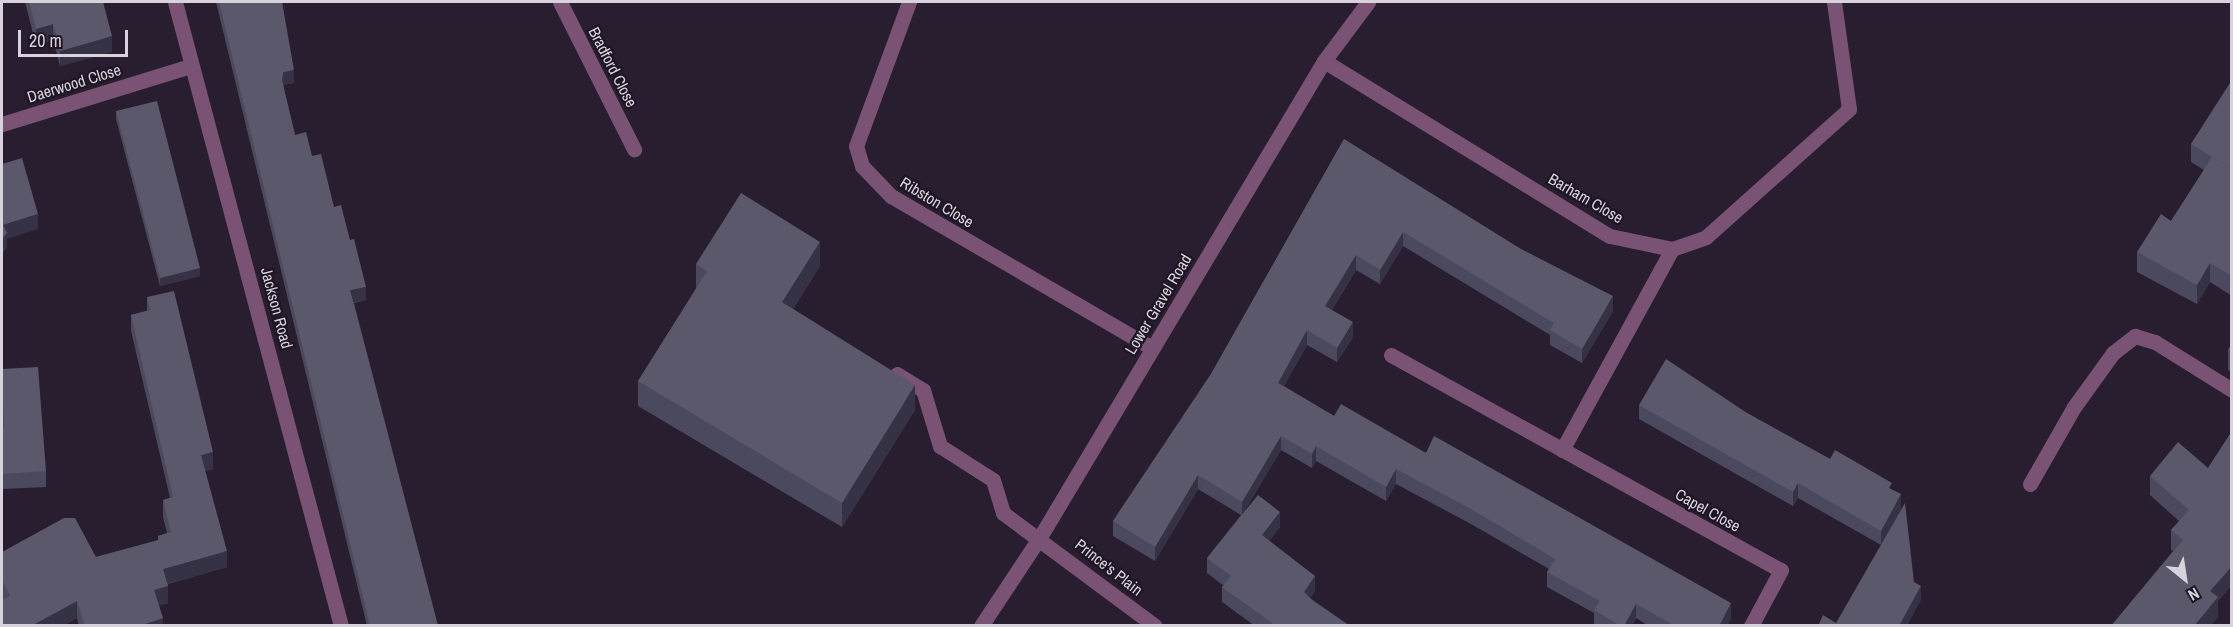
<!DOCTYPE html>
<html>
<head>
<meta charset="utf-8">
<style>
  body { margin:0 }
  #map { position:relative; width:2233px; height:627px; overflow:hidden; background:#281e2f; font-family:"Archivo Narrow",sans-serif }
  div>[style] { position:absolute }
  .minor>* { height:15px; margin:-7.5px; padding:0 7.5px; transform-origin:7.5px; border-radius:7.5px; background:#7a5273 }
  .wall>* { inset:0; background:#4b495d }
  .shaded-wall>* { inset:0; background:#363245 }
  .building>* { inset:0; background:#5a586a }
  span { translate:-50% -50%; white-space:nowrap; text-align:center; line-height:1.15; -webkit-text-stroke:4.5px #1e1525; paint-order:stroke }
  .street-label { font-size:16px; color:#d8d2dd }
  .frame { position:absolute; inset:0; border:3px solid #d8d2dd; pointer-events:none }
  .north { position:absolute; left:2155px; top:549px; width:60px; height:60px; -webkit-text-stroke:4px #1e1525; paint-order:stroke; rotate:150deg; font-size:16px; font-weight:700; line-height:24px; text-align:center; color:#d8d2dd }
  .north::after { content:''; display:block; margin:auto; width:21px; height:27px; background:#d8d2dd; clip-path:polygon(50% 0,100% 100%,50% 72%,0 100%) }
  .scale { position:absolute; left:18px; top:30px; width:110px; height:27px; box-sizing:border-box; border:3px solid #d8d2dd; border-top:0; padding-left:8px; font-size:18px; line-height:21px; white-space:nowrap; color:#d8d2dd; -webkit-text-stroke:4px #1e1525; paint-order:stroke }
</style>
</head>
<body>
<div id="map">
  <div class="minor">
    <i style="left:175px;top:2px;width:646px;rotate:75.1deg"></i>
    <i style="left:560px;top:2px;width:165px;rotate:63.3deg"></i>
    <i style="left:909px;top:2px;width:153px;rotate:110.2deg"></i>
    <i style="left:856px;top:146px;width:21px;rotate:73deg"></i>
    <i style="left:862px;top:166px;width:42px;rotate:46deg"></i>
    <i style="left:891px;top:196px;width:302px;rotate:30.2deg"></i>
    <i style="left:1324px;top:61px;width:335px;rotate:31.5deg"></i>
    <i style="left:1610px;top:236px;width:63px;rotate:11.8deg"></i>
    <i style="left:1672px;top:249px;width:36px;rotate:-19deg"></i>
    <i style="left:1706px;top:237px;width:192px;rotate:-41.8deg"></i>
    <i style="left:1849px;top:109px;width:108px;rotate:-98deg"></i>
    <i style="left:2px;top:124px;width:198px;rotate:-17.1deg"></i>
    <i style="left:1391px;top:355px;width:445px;rotate:28.9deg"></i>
    <i style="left:1781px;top:570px;width:64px;rotate:118.2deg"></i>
    <i style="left:897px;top:374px;width:31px;rotate:32deg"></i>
    <i style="left:923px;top:390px;width:59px;rotate:73.1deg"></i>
    <i style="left:940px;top:446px;width:63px;rotate:32.7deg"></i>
    <i style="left:993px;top:480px;width:34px;rotate:73deg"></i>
    <i style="left:1003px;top:513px;width:189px;rotate:36.6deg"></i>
    <i style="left:1562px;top:450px;width:229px;rotate:-61.3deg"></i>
    <i style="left:2030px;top:484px;width:89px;rotate:-60.3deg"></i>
    <i style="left:2074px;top:407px;width:67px;rotate:-54.2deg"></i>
    <i style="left:2113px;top:353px;width:28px;rotate:-38deg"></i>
    <i style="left:2135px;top:336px;width:21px;rotate:17deg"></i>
    <i style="left:2155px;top:342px;width:91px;rotate:31.9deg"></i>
    <i style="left:981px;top:626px;width:107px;rotate:-56.5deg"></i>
    <i style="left:1040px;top:537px;width:554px;rotate:-59.18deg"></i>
    <i style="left:1324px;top:61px;width:74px;rotate:-53.3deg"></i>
  </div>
  <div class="wall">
    <i style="clip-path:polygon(25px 2px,103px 2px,112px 52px,60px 66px,53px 40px,36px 45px)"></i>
    <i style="clip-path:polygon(216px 2px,282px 2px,294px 83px,283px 85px,295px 135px,312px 156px,334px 207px,366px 300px,354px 303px,438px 626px,367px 626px)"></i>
    <i style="clip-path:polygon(2232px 80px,2232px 296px,2210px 282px,2197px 304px,2137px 272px,2137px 252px,2171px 221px,2204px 170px,2191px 162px,2191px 144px)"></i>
    <i style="clip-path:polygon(116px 111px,200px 276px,160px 286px,116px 119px)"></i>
    <i style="clip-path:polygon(1344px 139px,1613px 311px,1582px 363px,1550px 345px,1550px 335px,1403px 246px,1380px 284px,1356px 270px,1332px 310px,1353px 337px,1337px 362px,1307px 345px,1284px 386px,1334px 416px,1426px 453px,1731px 618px,1727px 626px,1649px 626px,1636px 618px,1632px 626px,1596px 626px,1594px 625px,1594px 613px,1547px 587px,1547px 572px,1549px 569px,1471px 524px,1396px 484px,1386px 501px,1316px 461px,1312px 468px,1281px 450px,1245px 510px,1280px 527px,1269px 541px,1315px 591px,1310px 598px,1350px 626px,1255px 626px,1222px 602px,1222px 587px,1224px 586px,1207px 573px,1207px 558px,1241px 515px,1198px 489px,1155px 561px,1113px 536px,1113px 521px,1211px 374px)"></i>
    <i style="clip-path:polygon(696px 264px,820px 266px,793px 309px,915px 410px,842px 527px,638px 406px,638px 381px,696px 289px)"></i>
    <i style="clip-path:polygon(147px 297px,213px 469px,205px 471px,227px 567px,168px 584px,168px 603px,159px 605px,163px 626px,79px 626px,77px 618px,62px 626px,2px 626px,3px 599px,2px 597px,2px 552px,96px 557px,158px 540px,158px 536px,167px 533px,163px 517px,163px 500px,170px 498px,131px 331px,131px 315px,147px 311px)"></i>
    <i style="clip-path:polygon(2232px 344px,2232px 372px,2228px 370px,2228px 350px)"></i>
    <i style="clip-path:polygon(2px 369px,46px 471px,46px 487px,2px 489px,2px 426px,3px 427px)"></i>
    <i style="clip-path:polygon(1639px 405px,1747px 413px,1830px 459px,1892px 490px,1901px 509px,1881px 545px,1798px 498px,1793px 506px,1639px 419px)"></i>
    <i style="clip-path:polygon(2232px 431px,2232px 585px,2218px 601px,2218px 617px,2210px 626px,2111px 626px,2173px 551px,2171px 550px,2171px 530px,2179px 521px,2150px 495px,2150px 476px,2208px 468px)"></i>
  </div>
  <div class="shaded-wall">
    <i style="clip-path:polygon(53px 24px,53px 40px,36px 45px,36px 29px)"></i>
    <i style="clip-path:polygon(112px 36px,112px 52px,60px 66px,60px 51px)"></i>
    <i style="clip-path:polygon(294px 70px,294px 83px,283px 85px,282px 80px,283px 72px)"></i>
    <i style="clip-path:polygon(38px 214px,38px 229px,7px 239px,7px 248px,2px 254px,3px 225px)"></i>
    <i style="clip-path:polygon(1403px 232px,1403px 246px,1380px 284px,1380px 270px)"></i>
    <i style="clip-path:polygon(820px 242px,820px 266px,782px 327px,782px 302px)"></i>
    <i style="clip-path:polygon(1356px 255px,1356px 270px,1325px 321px,1325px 306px)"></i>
    <i style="clip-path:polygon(2210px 263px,2210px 282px,2197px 304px,2197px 285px)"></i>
    <i style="clip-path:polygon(200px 268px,200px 276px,160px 286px,160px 278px)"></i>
    <i style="clip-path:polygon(366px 287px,366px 300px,350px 303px,350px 290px)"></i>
    <i style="clip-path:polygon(1613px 296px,1613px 311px,1582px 363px,1582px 349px)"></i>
    <i style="clip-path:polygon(1353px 322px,1353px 337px,1337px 362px,1337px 348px)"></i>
    <i style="clip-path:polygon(1307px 330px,1307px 345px,1278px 397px,1278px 383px)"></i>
    <i style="clip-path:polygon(915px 385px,915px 410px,842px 527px,842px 503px)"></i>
    <i style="clip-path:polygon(1281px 436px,1281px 450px,1242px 516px,1242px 502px)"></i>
    <i style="clip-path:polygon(1316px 446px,1316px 461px,1312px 468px,1312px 454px)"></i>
    <i style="clip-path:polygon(213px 452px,213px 469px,201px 472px,201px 455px)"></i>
    <i style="clip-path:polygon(1396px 469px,1396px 484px,1386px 501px,1386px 487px)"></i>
    <i style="clip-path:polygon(1198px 475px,1198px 489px,1155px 561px,1155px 547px)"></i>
    <i style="clip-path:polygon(1798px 483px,1798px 498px,1793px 506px,1793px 492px)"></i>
    <i style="clip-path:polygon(1901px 494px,1901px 509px,1881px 545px,1881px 531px)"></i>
    <i style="clip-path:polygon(1280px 512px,1280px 527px,1262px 550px,1262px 535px)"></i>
    <i style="clip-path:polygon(227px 551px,227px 567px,163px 585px,163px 569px)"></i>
    <i style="clip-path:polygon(2232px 566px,2232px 585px,2218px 601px,2218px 617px,2210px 626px,2194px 626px,2210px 591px)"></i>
    <i style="clip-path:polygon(1315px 576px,1315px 591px,1304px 607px,1304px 592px)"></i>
    <i style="clip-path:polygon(168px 586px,168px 603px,154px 607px,154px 590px)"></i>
    <i style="clip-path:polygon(1921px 586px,1921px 600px,1907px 626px,1899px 626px)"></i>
    <i style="clip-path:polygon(77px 601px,77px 618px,62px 626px,31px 626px)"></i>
    <i style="clip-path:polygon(1731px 603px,1731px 618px,1727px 626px,1719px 626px)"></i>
    <i style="clip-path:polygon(1636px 604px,1636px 618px,1632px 626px,1624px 626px)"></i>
    <i style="clip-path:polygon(163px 618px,163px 626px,145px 626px,145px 624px)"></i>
  </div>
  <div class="building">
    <i style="clip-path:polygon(29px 2px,103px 2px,112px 36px,60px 51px,53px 24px,36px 29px)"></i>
    <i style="clip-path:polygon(219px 2px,282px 2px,294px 70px,283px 72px,282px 80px,295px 135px,306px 132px,312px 156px,321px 154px,334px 207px,341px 205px,350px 240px,354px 239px,366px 287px,350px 290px,438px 626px,370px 626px)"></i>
    <i style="clip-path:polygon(2232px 80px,2232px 169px,2191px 144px)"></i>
    <i style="clip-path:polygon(157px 101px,200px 268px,160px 278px,116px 111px)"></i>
    <i style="clip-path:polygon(1344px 139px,1521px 249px,1613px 296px,1582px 349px,1550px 330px,1554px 323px,1403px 232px,1380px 270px,1356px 255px,1325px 306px,1353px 322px,1337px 348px,1307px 330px,1278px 383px,1334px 416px,1341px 404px,1426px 453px,1434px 436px,1731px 603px,1719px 626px,1675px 626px,1636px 604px,1624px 626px,1621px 626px,1594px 610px,1600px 601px,1547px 572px,1555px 559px,1471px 509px,1396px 469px,1386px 487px,1316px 446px,1312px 454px,1281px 436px,1242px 502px,1198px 475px,1155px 547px,1113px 521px,1211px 374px)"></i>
    <i style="clip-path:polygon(2212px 157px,2232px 169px,2232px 276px,2210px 263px,2197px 285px,2137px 252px,2161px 214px,2171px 221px)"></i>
    <i style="clip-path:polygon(22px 158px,38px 214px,3px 225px,7px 233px,2px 239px,2px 164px)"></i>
    <i style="clip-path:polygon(741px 193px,820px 242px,782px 302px,915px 385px,842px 503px,638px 381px,707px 271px,696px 264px)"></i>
    <i style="clip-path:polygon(174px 291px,213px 452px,201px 455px,227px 551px,163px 569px,168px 586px,154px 590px,163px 618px,145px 624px,146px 626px,85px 626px,77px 601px,31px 626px,2px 626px,2px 600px,10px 596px,2px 580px,2px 552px,64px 518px,75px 518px,96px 557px,159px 540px,158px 536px,171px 532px,163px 500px,173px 497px,131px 315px,150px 310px,147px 297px)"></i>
    <i style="clip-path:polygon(2232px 344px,2232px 352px,2228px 350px)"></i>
    <i style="clip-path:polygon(1666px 359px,1747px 413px,1830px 459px,1835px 450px,1892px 483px,1889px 488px,1901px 494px,1881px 531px,1798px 483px,1793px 492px,1639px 405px)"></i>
    <i style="clip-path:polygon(38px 367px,46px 471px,2px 474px,2px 426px,4px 428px,2px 369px)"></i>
    <i style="clip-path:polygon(2232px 431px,2232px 566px,2210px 591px,2218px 597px,2194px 626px,2111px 626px,2183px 540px,2171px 530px,2189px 510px,2150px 476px,2178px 442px,2208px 468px)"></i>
    <i style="clip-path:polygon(1258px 495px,1280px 512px,1262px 535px,1315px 576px,1304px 592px,1313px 601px,1350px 626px,1276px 626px,1222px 587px,1231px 576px,1207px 558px)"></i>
    <i style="clip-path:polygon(1905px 503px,1914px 582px,1921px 586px,1899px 626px,1893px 626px,1890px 624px,1889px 626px,1818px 626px,1823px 615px,1836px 623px)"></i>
  </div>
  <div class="street-label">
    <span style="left:613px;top:67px;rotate:63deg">Bradford Close</span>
    <span style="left:74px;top:83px;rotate:-17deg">Daerwood Close</span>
    <span style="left:1586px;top:198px;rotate:30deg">Barham Close</span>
    <span style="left:937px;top:202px;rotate:31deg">Ribston Close</span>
    <span style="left:1158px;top:304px;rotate:-59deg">Lower Gravel Road</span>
    <span style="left:277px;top:308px;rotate:75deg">Jackson Road</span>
    <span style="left:1708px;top:510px;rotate:29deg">Capel Close</span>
    <span style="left:1109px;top:567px;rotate:38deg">Prince's Plain</span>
  </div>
  <div class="frame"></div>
  <div class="north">N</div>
  <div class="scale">20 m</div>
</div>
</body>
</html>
